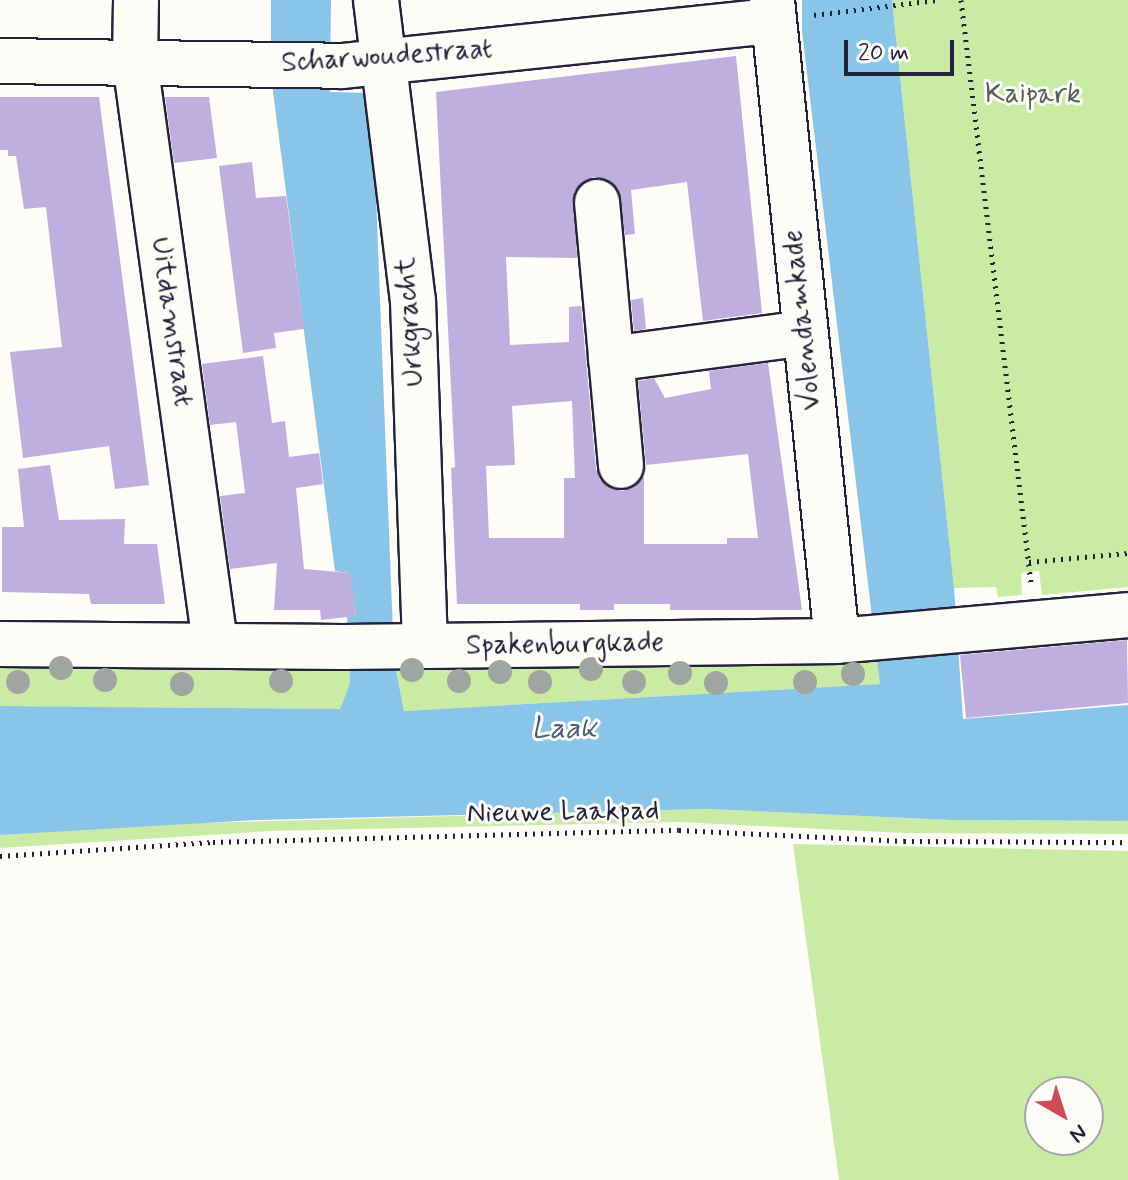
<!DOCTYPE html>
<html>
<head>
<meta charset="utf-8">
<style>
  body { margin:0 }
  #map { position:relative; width:1128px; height:1180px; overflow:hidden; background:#fdfcf7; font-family:Mynerve,sans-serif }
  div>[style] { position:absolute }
  .green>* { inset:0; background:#c9eba3 }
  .water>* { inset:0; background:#88c5e8 }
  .building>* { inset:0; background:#bfafdf }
  .path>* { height:5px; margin-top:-2.5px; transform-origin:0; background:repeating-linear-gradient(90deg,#22223b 0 2px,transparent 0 8px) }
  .roads { filter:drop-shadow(2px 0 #22223b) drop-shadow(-2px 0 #22223b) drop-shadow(0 2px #22223b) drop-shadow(0 -2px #22223b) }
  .minor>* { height:44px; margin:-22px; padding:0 22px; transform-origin:22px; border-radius:22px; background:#fdfcf7 }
  .trees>* { width:24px; height:24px; margin:-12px; border-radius:50%; background:#a0a5a1 }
  span { translate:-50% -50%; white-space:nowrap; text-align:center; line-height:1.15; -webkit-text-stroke:6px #fdfcf7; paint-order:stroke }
  .street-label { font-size:28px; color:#22223b }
  .park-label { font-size:28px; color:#545e5a }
  .water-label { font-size:30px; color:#465b78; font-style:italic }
  .north { position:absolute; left:1024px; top:1076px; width:80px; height:80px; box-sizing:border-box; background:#fdfcf7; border:2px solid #a5a5ac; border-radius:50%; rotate:141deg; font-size:22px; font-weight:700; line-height:32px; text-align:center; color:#22223b }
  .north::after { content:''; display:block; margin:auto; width:28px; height:36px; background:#d1495b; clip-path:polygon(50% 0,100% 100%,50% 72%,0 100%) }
  .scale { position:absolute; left:844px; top:40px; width:110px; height:36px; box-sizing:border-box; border:4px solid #22223b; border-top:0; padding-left:10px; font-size:24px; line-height:28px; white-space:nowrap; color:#22223b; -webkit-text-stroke:6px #fdfcf7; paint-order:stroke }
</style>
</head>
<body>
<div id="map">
  <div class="green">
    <i style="clip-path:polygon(892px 0,1128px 0,1128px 587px,1042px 595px,1039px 571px,1021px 573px,1022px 595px,998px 597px,996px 587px,954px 588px)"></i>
    <i style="clip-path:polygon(878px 652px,881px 684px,404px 711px,394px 660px)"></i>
    <i style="clip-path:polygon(349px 658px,350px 683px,340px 709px,0 706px,0 659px)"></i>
    <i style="clip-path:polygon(707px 809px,952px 820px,1128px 821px,1128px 834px,904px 833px,679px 822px,270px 831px,0 848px,0 835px,163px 824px)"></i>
    <i style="clip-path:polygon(evenodd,793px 844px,1128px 851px,1128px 1180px,839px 1180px,793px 844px,1040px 1092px,1088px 1092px,1088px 1140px,1040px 1140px,1040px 1092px)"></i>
  </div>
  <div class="water">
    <i style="clip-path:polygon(271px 0,331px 0,330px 92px,372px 93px,394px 660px,404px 711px,880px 684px,802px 31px,802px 0,892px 0,954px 588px,963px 719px,1128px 705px,1128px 821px,952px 820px,707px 809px,258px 820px,0 835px,0 706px,340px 709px,350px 683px,347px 617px,356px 615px,349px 573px,335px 571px,271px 76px)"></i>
  </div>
  <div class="building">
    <i style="clip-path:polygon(evenodd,736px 56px,762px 313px,703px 321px,687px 182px,631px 190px,635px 234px,625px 235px,618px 188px,608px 180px,594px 177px,582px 182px,574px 192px,577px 258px,506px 257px,510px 345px,569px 342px,569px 307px,581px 306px,596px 469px,600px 480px,610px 488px,622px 491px,635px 487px,644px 476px,644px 544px,727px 544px,727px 538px,758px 538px,748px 454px,646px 465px,638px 381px,654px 378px,665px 398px,711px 389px,709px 371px,768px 363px,802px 610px,670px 610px,670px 604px,614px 604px,614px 610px,580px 610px,580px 604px,457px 604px,451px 468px,455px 467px,436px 92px,736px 56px,572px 401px,575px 478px,564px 478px,564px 538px,489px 538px,486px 466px,515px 465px,512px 406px,572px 401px)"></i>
    <i style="clip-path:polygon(0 97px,99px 97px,149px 485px,115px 489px,109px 446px,23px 458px,10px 352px,62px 347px,46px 207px,24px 209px,16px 156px,8px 156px,8px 150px,0 150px)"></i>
    <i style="clip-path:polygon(165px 97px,209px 97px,217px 158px,174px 163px)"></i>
    <i style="clip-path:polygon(252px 162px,256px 198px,286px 196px,304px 329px,274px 333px,276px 348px,243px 353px,219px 166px)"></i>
    <i style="clip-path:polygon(643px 298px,646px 329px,634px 331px,631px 300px)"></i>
    <i style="clip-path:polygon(263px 356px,272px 423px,285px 421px,289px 457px,319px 453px,323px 484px,296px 488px,304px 569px,350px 573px,356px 616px,321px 620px,320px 610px,274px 610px,277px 563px,230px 569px,220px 496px,245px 493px,236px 422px,210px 425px,202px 364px)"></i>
    <i style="clip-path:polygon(50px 465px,59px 520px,125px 519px,124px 544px,157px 544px,165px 604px,91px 604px,89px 594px,2px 592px,2px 527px,24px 527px,18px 469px)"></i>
    <i style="clip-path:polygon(1127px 640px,1128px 703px,966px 718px,960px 655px)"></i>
  </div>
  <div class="path">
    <i style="left:961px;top:0;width:587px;rotate:83.15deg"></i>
    <i style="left:814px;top:15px;width:123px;rotate:-7deg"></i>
    <i style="left:1029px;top:562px;width:99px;rotate:-5.2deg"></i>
    <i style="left:0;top:856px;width:213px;rotate:-3.8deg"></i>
    <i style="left:213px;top:842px;width:466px;rotate:-1.5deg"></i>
    <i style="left:679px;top:830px;width:225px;rotate:2.8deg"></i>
    <i style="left:904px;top:841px;width:224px;rotate:0.3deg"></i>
  </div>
  <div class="roads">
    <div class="minor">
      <i style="left:136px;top:0;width:62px;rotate:90.9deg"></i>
      <i style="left:135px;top:62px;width:586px;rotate:82.16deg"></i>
      <i style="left:376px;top:0;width:303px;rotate:83deg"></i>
      <i style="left:413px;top:301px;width:345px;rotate:88deg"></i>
      <i style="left:772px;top:0;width:644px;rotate:84.21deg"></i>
      <i style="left:0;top:61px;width:342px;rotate:0.8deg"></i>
      <i style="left:342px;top:66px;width:432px;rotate:-6deg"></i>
      <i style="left:597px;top:202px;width:265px;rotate:84.8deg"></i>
      <i style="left:611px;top:359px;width:196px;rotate:-7.6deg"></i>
      <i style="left:0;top:644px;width:343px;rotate:0.5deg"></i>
      <i style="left:343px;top:647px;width:494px;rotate:-0.7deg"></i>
      <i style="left:837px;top:641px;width:292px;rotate:-5.1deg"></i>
    </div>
  </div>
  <div class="trees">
    <i style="left:61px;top:668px"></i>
    <i style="left:591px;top:669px"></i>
    <i style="left:412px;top:670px"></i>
    <i style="left:500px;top:672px"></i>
    <i style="left:680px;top:673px"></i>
    <i style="left:853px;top:674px"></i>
    <i style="left:105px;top:680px"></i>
    <i style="left:281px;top:681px"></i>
    <i style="left:459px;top:681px"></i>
    <i style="left:18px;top:682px"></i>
    <i style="left:540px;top:682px"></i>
    <i style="left:634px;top:682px"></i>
    <i style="left:805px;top:682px"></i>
    <i style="left:716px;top:683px"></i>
    <i style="left:182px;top:684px"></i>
  </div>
  <div class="street-label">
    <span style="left:387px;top:57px;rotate:-4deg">Scharwoudestraat</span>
    <span style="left:803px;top:320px;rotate:-96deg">Volendamkade</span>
    <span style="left:171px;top:322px;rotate:82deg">Uitdamstraat</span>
    <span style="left:411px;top:322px;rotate:-94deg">Urkgracht</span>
    <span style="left:565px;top:645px;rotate:-1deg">Spakenburgkade</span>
    <span style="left:563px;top:813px;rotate:-1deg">Nieuwe Laakpad</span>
  </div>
  <div class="park-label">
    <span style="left:1033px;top:95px">Kaipark</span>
  </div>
  <div class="water-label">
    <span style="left:564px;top:729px">Laak</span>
  </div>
  <div class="north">N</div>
  <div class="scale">20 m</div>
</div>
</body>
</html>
